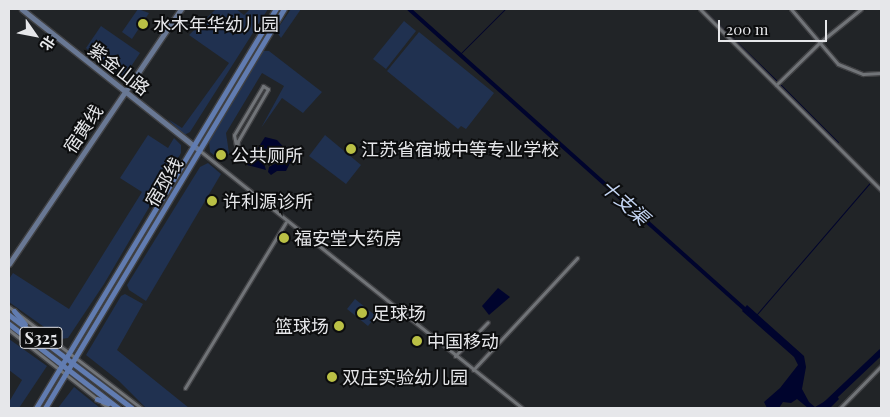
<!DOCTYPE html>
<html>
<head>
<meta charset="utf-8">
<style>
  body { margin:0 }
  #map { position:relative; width:890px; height:417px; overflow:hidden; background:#212427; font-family:"Playfair Display","Noto Sans SC",serif }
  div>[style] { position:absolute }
  .green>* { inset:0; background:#203150 }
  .water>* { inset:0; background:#00042d }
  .stream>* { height:1px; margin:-0.5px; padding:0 0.5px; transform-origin:0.5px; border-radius:0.5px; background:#00042d }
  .canal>* { height:4px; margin:-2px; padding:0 2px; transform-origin:2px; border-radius:2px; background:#00042d }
  .river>* { height:6px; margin:-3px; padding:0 3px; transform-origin:3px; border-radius:3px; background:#00042d }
  .roads { filter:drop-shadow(1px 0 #404144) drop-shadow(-1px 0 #404144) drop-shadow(0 1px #404144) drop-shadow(0 -1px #404144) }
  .street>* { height:3px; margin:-1.5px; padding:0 1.5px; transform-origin:1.5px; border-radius:1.5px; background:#717478 }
  .secondary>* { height:4.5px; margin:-2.25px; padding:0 2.25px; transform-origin:2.25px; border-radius:2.25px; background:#697894 }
  .primary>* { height:5px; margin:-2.5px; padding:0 2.5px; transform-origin:2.5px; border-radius:2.5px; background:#617cb1 }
  .dots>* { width:14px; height:14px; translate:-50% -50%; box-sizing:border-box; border:2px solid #0c0d0e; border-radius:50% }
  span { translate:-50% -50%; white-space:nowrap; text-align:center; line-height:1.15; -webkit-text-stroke:4px #0c0d0e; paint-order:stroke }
  .shield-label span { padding:1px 4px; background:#0c0d0e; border:1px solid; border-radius:4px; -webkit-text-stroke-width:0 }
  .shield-label { font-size:16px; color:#e6e7ea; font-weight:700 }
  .poi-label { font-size:18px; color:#e6e7ea }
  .left { translate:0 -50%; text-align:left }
  .right { translate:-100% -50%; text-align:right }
  .street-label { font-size:18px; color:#e6e7ea }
  .water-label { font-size:19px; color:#c4d5f3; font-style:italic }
  .frame { position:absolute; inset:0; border:10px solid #e6e7ea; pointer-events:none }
  .north { position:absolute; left:10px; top:10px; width:50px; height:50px; -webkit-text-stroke:4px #0c0d0e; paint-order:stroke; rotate:123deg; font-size:14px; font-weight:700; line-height:20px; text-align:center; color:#e6e7ea }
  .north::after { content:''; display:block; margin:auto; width:18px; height:22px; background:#e6e7ea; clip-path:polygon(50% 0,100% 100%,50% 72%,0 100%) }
  .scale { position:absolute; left:718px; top:20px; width:109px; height:22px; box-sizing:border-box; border:2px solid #e6e7ea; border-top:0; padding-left:6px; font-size:15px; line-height:18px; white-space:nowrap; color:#e6e7ea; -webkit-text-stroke:4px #0c0d0e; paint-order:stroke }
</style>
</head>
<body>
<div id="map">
  <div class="green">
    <i style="clip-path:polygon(138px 9px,149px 13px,132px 39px,122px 32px)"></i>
    <i style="clip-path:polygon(216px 9px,236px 9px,244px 15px,250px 9px,268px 9px,190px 132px,184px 135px,168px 119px,182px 128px,229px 63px,189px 35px)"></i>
    <i style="clip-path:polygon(291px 9px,301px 9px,281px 38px,276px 31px)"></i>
    <i style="clip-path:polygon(404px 21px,416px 31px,386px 69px,373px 59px)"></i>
    <i style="clip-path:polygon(101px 26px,140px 53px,122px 80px,86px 48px)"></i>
    <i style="clip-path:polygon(419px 32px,494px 93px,466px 129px,461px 126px,458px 129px,387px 71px)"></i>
    <i style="clip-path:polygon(263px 51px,269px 51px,322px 92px,303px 113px,282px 98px,261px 128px,284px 86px,262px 73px,226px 133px,229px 153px,223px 162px,210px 152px,209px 141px)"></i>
    <i style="clip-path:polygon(148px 135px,168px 148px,174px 138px,181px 145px,181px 153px,104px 284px,68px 338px,61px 339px,9px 302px,9px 279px,13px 273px,69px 309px,142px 192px,120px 178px)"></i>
    <i style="clip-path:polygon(325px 135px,361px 165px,346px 184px,309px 156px)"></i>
    <i style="clip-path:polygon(208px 163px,221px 174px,146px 301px,129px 290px,127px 285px,200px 167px)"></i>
    <i style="clip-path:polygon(125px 294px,143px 304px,117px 350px,189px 408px,146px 408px,119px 381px,86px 355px,121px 296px)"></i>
    <i style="clip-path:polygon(355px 299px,376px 316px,368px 326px,347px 309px)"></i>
    <i style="clip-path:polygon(9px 339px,47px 366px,19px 408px,9px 408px,9px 402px,22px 380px,9px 370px)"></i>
    <i style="clip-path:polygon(74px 387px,100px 408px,58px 408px)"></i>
  </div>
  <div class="water">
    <i style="clip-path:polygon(265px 137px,277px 140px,293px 157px,286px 171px,277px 171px,271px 175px,268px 172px,269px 167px,276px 163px,277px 153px,272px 149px,262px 157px,266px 170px,247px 165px)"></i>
    <i style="clip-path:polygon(498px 288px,510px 297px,489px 315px,482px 306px)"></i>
    <i style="clip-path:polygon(747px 305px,804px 356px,806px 367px,802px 389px,809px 402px,815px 407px,836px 395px,839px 399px,830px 408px,808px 408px,797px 399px,791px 403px,783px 402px,779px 408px,767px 408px,764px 402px,780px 388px,798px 365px,794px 357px,742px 311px)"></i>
  </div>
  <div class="stream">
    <i style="left:703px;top:9px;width:103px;rotate:44.2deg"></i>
    <i style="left:460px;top:54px;width:64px;rotate:-45deg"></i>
    <i style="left:780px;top:84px;width:82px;rotate:45deg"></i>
    <i style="left:757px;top:314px;width:172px;rotate:-49.3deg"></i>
  </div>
  <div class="canal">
    <i style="left:409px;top:9px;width:453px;rotate:41.8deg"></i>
  </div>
  <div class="river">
    <i style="left:822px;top:408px;width:81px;rotate:-43.5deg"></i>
  </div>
  <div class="roads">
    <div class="street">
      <i style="left:700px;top:9px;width:256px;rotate:45deg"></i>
      <i style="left:791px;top:9px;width:72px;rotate:49.5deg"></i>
      <i style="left:838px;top:64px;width:27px;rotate:22deg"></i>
      <i style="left:863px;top:74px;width:18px;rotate:-3deg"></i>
      <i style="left:776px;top:85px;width:60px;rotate:-44.3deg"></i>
      <i style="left:819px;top:43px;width:54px;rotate:-39deg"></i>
      <i style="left:199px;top:150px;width:413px;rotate:38.6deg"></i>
      <i style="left:236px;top:155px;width:5px;rotate:-79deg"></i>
      <i style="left:237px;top:150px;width:9px;rotate:-84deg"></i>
      <i style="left:238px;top:141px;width:60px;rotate:-60deg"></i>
      <i style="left:268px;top:89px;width:6px;rotate:-149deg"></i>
      <i style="left:263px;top:86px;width:57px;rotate:120.6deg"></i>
      <i style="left:234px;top:135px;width:15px;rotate:79deg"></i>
      <i style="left:9px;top:307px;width:166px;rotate:37.4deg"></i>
      <i style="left:9px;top:330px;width:112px;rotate:38.1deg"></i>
      <i style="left:455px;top:356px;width:47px;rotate:-45.9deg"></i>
      <i style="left:473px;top:370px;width:153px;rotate:-47.1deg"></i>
      <i style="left:185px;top:388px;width:194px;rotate:-58.7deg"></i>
      <i style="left:102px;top:403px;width:9px;rotate:36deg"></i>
      <i style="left:840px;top:408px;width:59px;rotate:-45.7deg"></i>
    </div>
    <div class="secondary">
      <i style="left:22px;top:9px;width:223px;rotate:38.5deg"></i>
      <i style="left:9px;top:264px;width:308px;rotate:-56deg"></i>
    </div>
    <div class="primary">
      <i style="left:14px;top:311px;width:17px;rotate:50deg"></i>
      <i style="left:9px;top:315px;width:154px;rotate:37.1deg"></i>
      <i style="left:9px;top:324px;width:138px;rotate:37.6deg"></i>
      <i style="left:97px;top:399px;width:12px;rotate:20deg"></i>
      <i style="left:36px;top:408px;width:466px;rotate:-59deg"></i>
      <i style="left:45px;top:408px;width:465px;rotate:-59.1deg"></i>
    </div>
  </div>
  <div class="dots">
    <i style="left:143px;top:24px;background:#bac045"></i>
    <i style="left:351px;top:149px;background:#bac045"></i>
    <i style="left:221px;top:155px;background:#bac045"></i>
    <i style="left:212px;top:201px;background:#bac045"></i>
    <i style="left:284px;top:238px;background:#bac045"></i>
    <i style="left:362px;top:313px;background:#bac045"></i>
    <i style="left:339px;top:326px;background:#bac045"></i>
    <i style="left:417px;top:341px;background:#bac045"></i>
    <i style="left:332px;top:377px;background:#bac045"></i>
  </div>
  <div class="shield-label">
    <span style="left:41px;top:338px">S325</span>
  </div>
  <div class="poi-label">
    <span class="left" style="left:153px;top:24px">水木年华幼儿园</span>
    <span class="left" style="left:361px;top:149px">江苏省宿城中等专业学校</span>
    <span class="left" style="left:231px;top:155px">公共厕所</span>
    <span class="left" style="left:223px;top:201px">许利源诊所</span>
    <span class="left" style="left:294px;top:238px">福安堂大药房</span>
    <span class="left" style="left:372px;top:313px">足球场</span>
    <span class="right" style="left:329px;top:326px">篮球场</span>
    <span class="left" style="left:427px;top:341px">中国移动</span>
    <span class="left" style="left:342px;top:377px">双庄实验幼儿园</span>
  </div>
  <div class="street-label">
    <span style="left:119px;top:69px;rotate:38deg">紫金山路</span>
    <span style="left:83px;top:129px;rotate:-56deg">宿黄线</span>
    <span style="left:164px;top:182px;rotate:-59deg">宿邳线</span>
  </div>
  <div class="water-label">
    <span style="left:625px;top:202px;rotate:42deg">十支渠</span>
  </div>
  <div class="frame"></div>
  <div class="north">北</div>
  <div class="scale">200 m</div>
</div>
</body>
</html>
